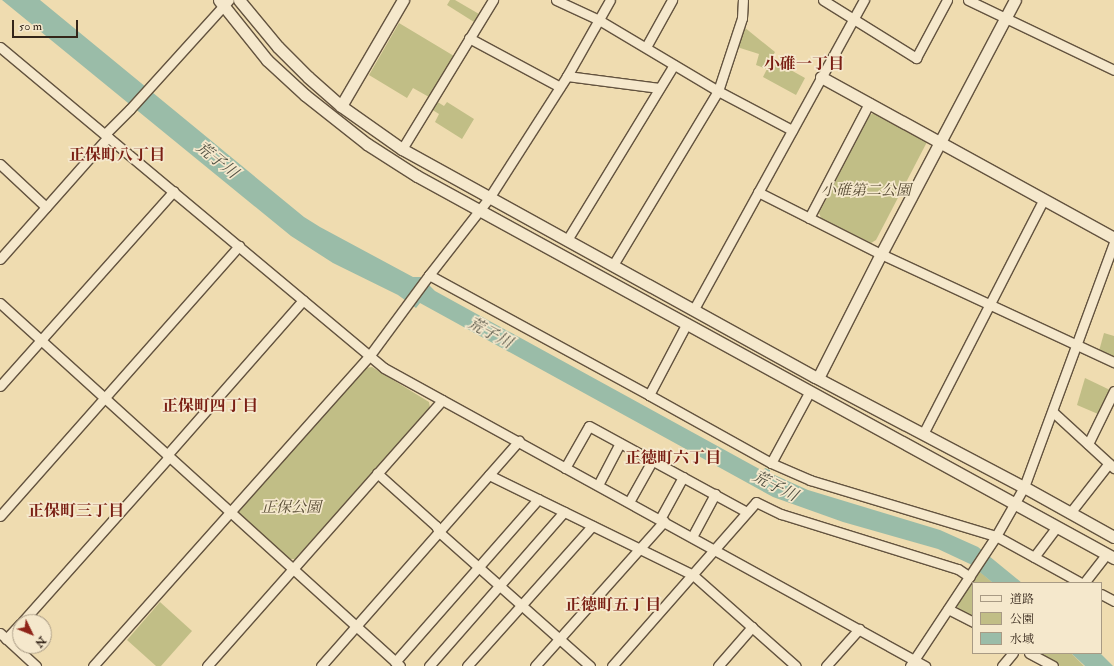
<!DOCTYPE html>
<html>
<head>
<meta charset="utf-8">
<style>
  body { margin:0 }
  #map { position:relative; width:1114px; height:666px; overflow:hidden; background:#efdcb0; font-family:"IM FELL Double Pica","Noto Serif JP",serif }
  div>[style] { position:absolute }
  .green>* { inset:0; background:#c1be86 }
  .water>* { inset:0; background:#9abca8 }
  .roads { filter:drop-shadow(1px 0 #63533f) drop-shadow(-1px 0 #63533f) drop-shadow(0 1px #63533f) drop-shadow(0 -1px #63533f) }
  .minor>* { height:9px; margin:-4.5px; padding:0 4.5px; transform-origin:4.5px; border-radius:4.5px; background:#f5e8cc }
  .tertiary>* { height:11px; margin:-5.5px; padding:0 5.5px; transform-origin:5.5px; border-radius:5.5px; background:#f5e8cc }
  span { translate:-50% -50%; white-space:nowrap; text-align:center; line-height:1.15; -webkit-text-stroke:3.5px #f5e8cc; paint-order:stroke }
  .park-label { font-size:15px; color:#574b34; font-style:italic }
  .neighbourhood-label { font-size:16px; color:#7a1f14; font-weight:700 }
  .water-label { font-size:16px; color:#535244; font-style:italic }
  .legend { position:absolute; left:972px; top:582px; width:130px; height:72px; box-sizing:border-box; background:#f5e8cc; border:1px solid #a89a84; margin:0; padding:5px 7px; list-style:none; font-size:12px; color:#342519 }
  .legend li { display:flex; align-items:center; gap:8px; height:20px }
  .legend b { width:20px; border:1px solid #a89a84 }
  .north { position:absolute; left:12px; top:614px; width:40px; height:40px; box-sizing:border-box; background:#f5e8cc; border:1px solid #a89a84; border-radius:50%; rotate:133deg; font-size:11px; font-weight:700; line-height:16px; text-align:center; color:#342519 }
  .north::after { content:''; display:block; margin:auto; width:14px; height:18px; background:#8f2418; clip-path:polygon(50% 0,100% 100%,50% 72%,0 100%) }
  .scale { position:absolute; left:12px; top:20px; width:66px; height:18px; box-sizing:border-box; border:2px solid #342519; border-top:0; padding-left:5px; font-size:12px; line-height:14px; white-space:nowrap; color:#342519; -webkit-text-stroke:3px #f5e8cc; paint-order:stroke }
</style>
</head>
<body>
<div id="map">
  <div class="green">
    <i style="clip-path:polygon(450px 0,455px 0,479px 14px,474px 22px,447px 5px)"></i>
    <i style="clip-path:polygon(399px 23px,454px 56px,429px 97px,413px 88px,407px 98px,369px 75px)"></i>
    <i style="clip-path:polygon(744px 27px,775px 52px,771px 59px,805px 78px,796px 95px,763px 77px,767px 69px,756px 65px,759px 54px,737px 47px)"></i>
    <i style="clip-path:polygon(436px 101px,444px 106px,447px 102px,474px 119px,462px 139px,435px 122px,439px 114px,431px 109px)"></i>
    <i style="clip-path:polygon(874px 113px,927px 142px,876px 240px,871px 243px,821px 218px,819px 213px,870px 115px)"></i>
    <i style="clip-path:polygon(1104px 333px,1114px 336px,1114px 358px,1099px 351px)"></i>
    <i style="clip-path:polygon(372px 367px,429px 402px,430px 408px,295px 559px,287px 559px,240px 517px,238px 510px,365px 368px)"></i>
    <i style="clip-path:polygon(1085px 378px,1110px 390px,1098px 414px,1077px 405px)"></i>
    <i style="clip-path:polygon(979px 571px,993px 583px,973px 583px,973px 619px,958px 611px,957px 604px)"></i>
    <i style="clip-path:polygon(160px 602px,192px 631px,161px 666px,156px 666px,127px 640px)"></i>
    <i style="clip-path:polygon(1036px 653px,1071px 653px,1084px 666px,1060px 666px)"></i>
  </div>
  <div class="water">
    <i style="clip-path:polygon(2px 0,40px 0,304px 217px,320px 227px,413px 277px,421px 277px,435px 291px,763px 471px,765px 468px,770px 470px,770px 473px,808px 490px,940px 530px,978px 547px,1022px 583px,993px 583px,970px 564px,938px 549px,843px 522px,773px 497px,420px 303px,416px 308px,398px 295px,333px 263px,291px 236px)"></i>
    <i style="clip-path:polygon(1071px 653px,1100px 653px,1113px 666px,1085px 666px)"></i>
  </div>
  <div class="roads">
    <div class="minor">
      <i style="left:556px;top:0;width:47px;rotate:24.9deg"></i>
      <i style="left:599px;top:20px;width:139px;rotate:30.8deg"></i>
      <i style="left:718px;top:91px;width:84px;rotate:27.8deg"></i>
      <i style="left:823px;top:0;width:110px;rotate:31.9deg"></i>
      <i style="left:916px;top:58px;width:66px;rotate:-61.9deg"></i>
      <i style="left:968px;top:0;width:162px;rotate:25.6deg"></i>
      <i style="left:469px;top:38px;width:103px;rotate:28.3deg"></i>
      <i style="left:0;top:47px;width:500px;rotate:39.89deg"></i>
      <i style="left:384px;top:368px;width:618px;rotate:28.85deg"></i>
      <i style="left:646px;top:47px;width:54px;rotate:-61deg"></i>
      <i style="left:567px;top:76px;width:93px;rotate:7.4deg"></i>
      <i style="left:105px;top:134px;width:35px;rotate:-45deg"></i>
      <i style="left:130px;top:109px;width:147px;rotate:-47.8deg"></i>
      <i style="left:402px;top:149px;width:175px;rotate:-58.6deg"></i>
      <i style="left:0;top:164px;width:63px;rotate:43.1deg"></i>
      <i style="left:758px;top:192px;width:138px;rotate:26.8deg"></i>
      <i style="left:881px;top:254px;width:257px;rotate:24.9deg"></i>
      <i style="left:809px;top:218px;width:130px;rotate:-62.4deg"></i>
      <i style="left:567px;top:240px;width:205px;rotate:-58.6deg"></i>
      <i style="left:0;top:259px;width:163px;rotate:-48.5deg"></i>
      <i style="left:613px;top:265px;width:203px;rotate:-58.9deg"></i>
      <i style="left:718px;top:91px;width:77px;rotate:-71.8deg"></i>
      <i style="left:742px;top:18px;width:18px;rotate:-87deg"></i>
      <i style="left:429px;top:275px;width:251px;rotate:28.6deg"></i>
      <i style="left:649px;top:395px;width:81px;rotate:-62.2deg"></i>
      <i style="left:0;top:303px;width:540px;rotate:42.22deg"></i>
      <i style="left:694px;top:309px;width:353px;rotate:-61.2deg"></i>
      <i style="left:0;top:386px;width:261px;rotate:-48.3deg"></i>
      <i style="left:649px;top:395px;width:140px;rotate:29.1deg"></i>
      <i style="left:771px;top:463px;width:82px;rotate:-61.6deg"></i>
      <i style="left:1053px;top:412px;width:83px;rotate:42.6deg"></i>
      <i style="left:923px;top:434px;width:264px;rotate:-62.8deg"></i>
      <i style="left:1088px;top:444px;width:59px;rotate:-63.9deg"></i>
      <i style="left:167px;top:455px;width:206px;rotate:-48.7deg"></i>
      <i style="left:771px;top:463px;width:43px;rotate:23.6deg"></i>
      <i style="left:810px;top:480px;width:194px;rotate:16.8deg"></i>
      <i style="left:996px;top:536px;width:97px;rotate:28.9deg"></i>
      <i style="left:565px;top:468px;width:48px;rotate:-60.3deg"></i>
      <i style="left:589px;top:426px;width:180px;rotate:28.6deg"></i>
      <i style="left:377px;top:473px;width:79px;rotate:41.9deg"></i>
      <i style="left:436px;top:526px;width:7px;rotate:63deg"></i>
      <i style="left:439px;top:532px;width:202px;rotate:41.6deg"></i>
      <i style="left:489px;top:475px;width:227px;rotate:26.1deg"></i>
      <i style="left:693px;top:575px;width:137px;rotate:41.5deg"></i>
      <i style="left:598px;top:485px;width:47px;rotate:-62.4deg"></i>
      <i style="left:629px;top:502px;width:47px;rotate:-60.7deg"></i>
      <i style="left:1070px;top:513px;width:63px;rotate:-52deg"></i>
      <i style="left:0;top:516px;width:361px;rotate:-48.5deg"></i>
      <i style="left:660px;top:519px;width:48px;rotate:-61.3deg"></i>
      <i style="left:692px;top:537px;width:49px;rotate:-61.9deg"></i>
      <i style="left:1034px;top:557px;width:38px;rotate:-53deg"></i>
      <i style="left:1084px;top:583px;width:37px;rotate:-52deg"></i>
      <i style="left:1101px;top:594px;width:15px;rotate:28deg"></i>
      <i style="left:948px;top:609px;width:28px;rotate:27deg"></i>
      <i style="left:22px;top:622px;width:221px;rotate:-48.3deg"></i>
      <i style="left:0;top:633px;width:49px;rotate:42.5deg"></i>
      <i style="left:6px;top:639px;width:21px;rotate:-47deg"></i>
      <i style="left:1029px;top:653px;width:27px;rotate:28deg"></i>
      <i style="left:395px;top:662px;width:217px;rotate:-48.7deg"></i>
      <i style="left:93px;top:666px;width:416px;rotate:-48.3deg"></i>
      <i style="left:370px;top:355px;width:99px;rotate:-53.6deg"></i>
      <i style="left:429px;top:275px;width:98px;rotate:-52.1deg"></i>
      <i style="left:489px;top:198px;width:145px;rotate:-57.4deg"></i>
      <i style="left:567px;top:76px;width:87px;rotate:-60.5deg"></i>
      <i style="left:207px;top:666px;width:355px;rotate:-48.5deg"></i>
      <i style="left:321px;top:666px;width:300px;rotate:-48.7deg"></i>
      <i style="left:429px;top:666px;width:205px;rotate:-48.8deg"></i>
      <i style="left:467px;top:666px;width:188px;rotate:-48.2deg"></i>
      <i style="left:535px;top:666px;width:194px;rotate:-48.3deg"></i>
      <i style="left:612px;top:666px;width:218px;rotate:-48.7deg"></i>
      <i style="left:756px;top:502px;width:28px;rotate:26deg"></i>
      <i style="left:781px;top:514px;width:185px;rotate:17.3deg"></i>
      <i style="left:958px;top:569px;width:14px;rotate:34deg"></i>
      <i style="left:718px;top:666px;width:52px;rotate:-48.9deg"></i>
      <i style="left:826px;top:666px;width:50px;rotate:-48.3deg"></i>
      <i style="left:910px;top:666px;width:156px;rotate:-56.5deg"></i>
      <i style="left:996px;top:536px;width:56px;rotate:-60.3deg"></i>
      <i style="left:1024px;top:487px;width:260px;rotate:-69.8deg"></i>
      <i style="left:1002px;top:666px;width:17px;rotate:-50deg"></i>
    </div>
    <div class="tertiary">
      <i style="left:219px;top:0;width:77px;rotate:51.3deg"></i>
      <i style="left:267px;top:60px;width:52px;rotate:42.6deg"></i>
      <i style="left:305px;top:95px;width:79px;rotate:38.3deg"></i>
      <i style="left:367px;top:144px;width:59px;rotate:32.6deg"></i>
      <i style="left:417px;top:176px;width:795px;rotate:28.73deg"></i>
      <i style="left:239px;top:0;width:61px;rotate:50.3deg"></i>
      <i style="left:278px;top:47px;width:42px;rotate:45deg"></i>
      <i style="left:308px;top:77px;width:44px;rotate:41.3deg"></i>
      <i style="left:341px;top:106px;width:75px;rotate:35.2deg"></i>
      <i style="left:402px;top:149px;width:472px;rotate:28.9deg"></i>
      <i style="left:815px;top:377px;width:236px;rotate:27.8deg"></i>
      <i style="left:1024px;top:487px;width:103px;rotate:29.1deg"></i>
      <i style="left:821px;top:77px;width:334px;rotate:28.8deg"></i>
      <i style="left:341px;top:106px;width:123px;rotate:-59.7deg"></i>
      <i style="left:818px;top:378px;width:139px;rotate:-63.1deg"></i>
      <i style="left:881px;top:254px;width:287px;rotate:-62.2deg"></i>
    </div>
  </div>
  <div class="park-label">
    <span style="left:866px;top:191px">小碓第二公園</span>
    <span style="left:291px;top:508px">正保公園</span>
  </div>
  <div class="neighbourhood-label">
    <span style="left:804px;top:64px">小碓一丁目</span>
    <span style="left:117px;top:155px">正保町八丁目</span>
    <span style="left:210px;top:406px">正保町四丁目</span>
    <span style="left:673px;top:458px">正徳町六丁目</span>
    <span style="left:76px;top:511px">正保町三丁目</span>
    <span style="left:613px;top:605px">正徳町五丁目</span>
  </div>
  <div class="water-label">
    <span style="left:217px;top:160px;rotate:39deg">荒子川</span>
    <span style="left:490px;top:333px;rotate:28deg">荒子川</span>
    <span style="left:775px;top:486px;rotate:27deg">荒子川</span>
  </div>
  <ul class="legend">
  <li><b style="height:5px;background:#f5e8cc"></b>道路</li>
  <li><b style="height:11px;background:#c1be86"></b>公園</li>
  <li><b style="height:11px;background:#9abca8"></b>水域</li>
  </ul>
  <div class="north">N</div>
  <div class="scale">50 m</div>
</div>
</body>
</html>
